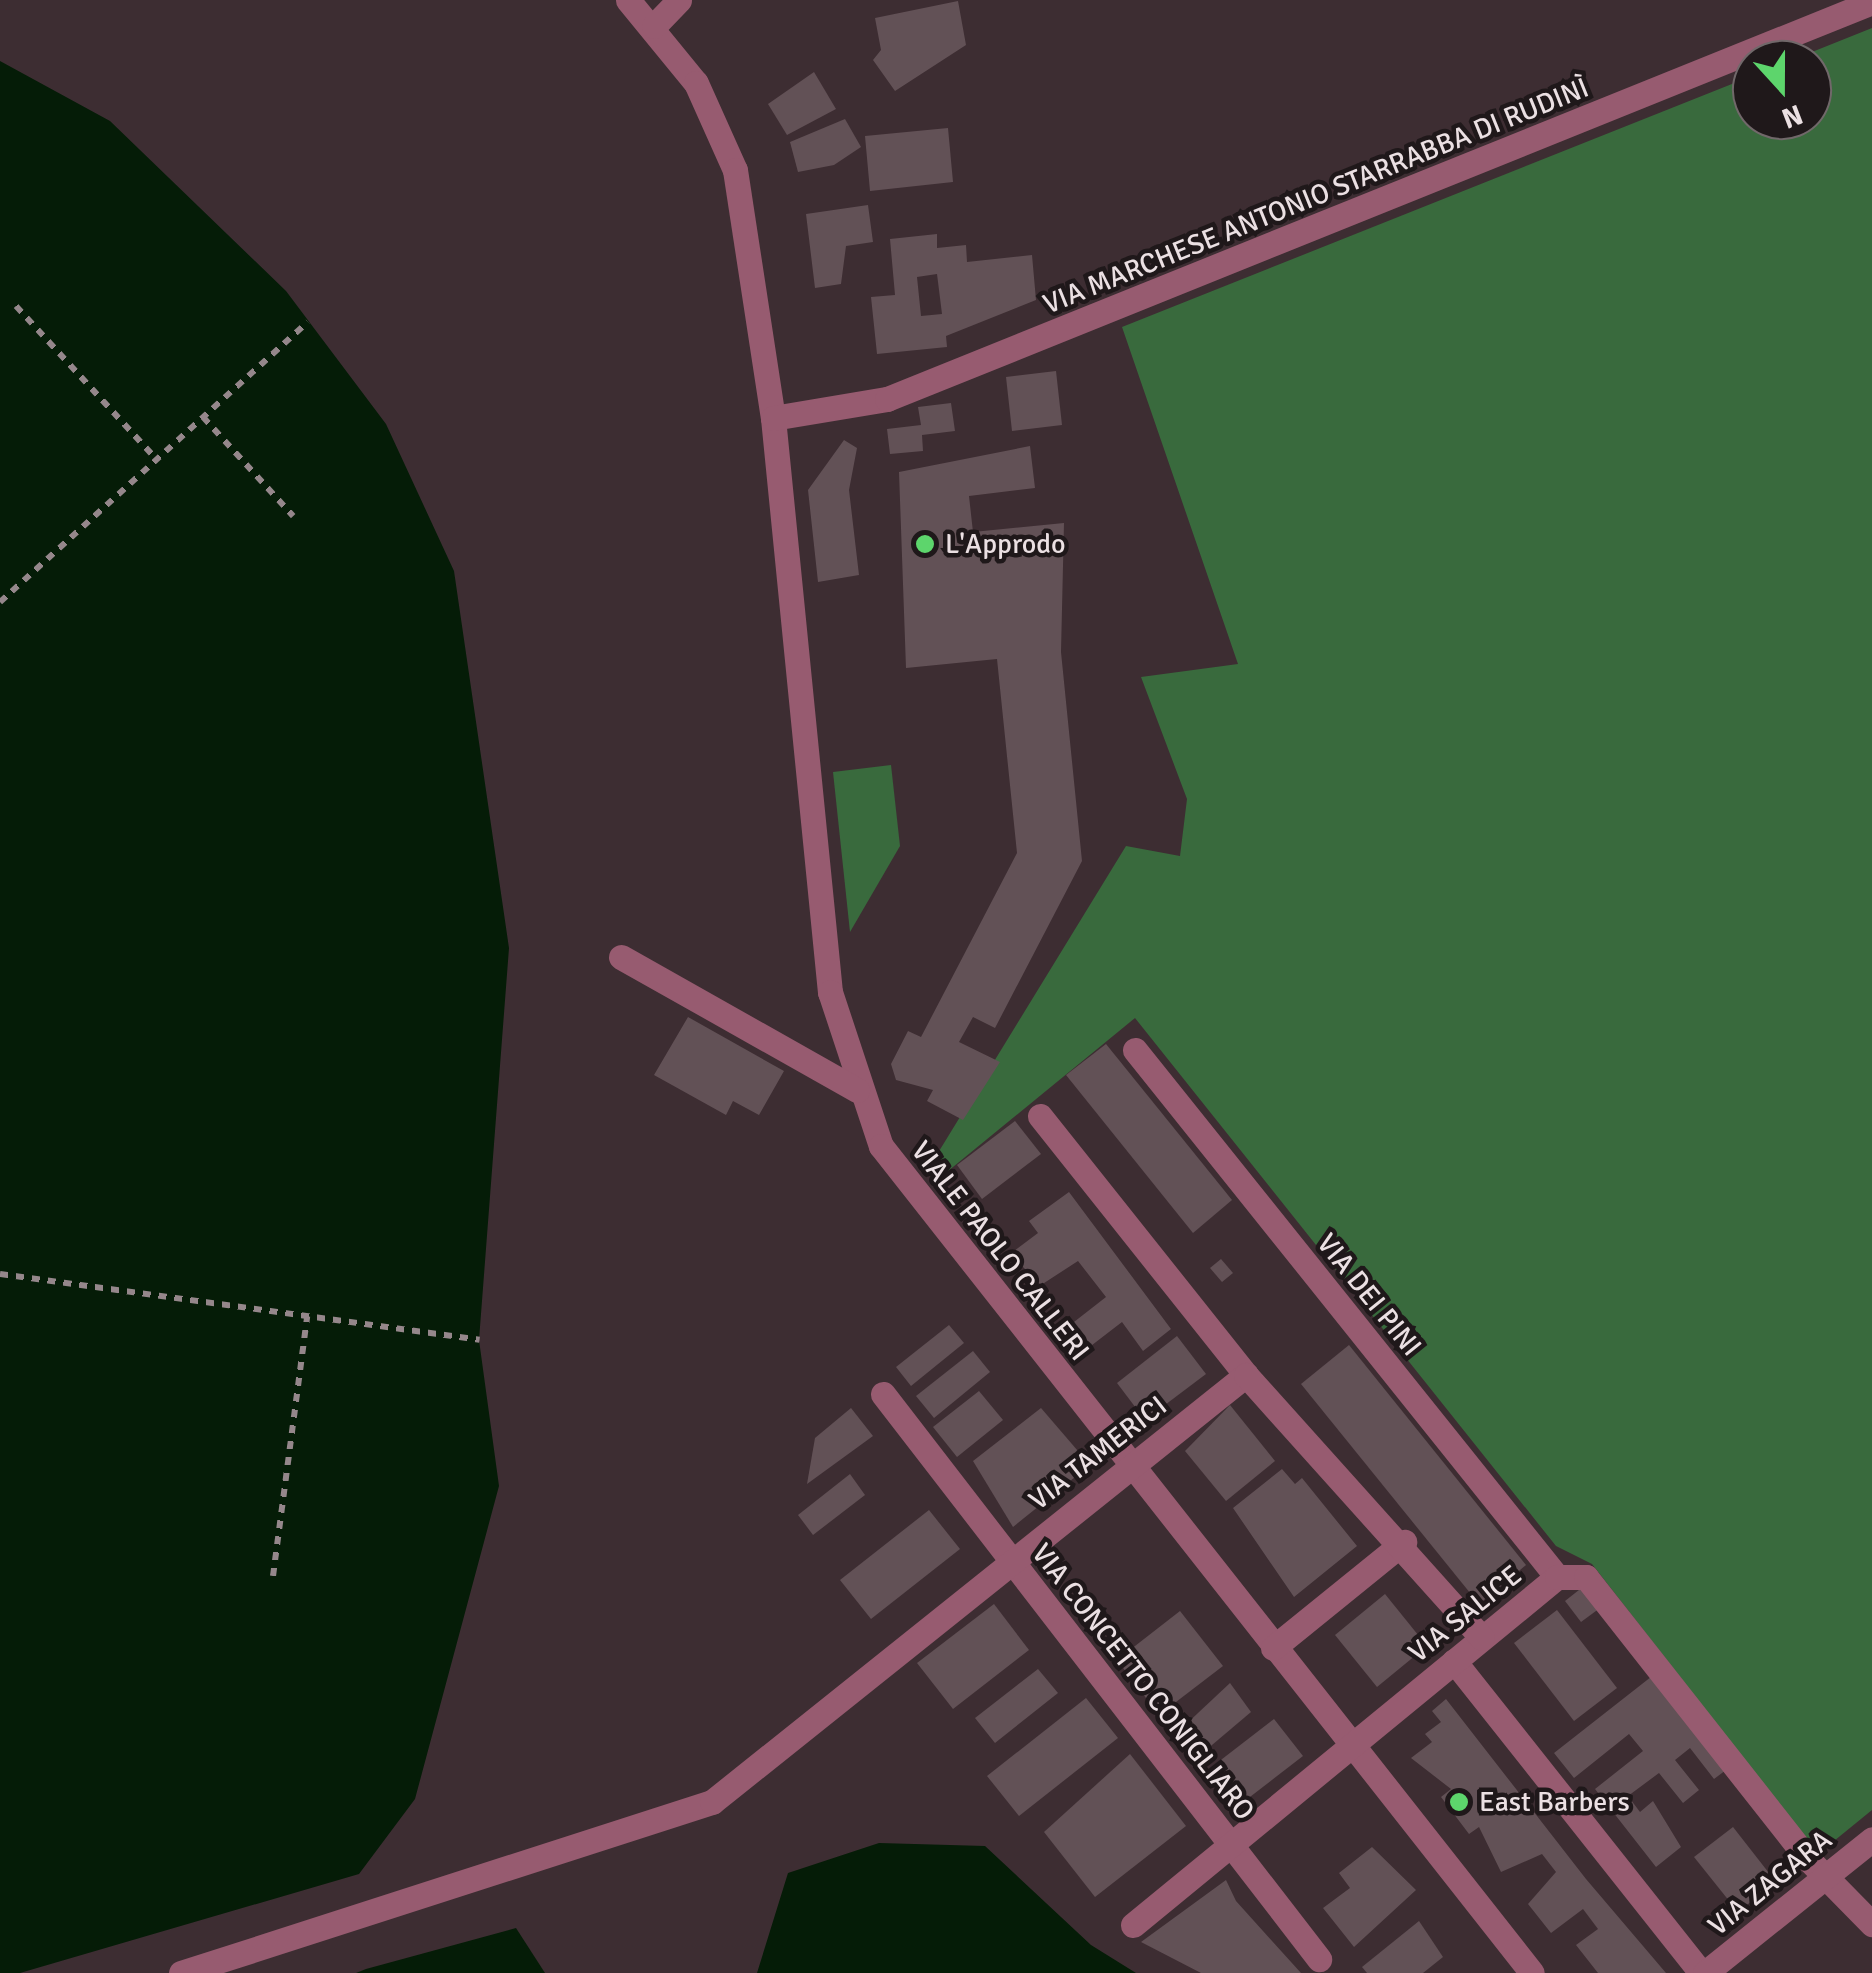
<!DOCTYPE html>
<html>
<head>
<meta charset="utf-8">
<style>
  body { margin:0 }
  #map { position:relative; width:1872px; height:1973px; overflow:hidden; background:#3d2d32; font-family:Signika,sans-serif }
  div>[style] { position:absolute }
  .green>* { inset:0; background:#396a3d }
  .water>* { inset:0; background:#051c07 }
  .building>* { inset:0; background:#625156 }
  .path>* { height:6px; margin-top:-3px; transform-origin:0; background:repeating-linear-gradient(90deg,#95878b 0 8px,transparent 0 16px) }
  .minor>* { height:25px; margin:-12.5px; padding:0 12.5px; transform-origin:12.5px; border-radius:12.5px; background:#975b70 }
  .dots>* { width:28px; height:28px; translate:-50% -50%; box-sizing:border-box; border:5px solid #1f181a; border-radius:50% }
  span { translate:-50% -50%; white-space:nowrap; text-align:center; line-height:1.15; -webkit-text-stroke:9px #1f181a; paint-order:stroke }
  .street-label { font-size:28px; color:#ebe0e3 }
  .poi-label { font-size:28px; color:#ebe0e3 }
  .left { translate:0 -50%; text-align:left }
  .north { position:absolute; left:1732px; top:40px; width:100px; height:100px; box-sizing:border-box; background:#1f181a; border:2px solid #71686a; border-radius:50%; rotate:159deg; font-size:28px; font-weight:700; line-height:40px; text-align:center; color:#ebe0e3 }
  .north::after { content:''; display:block; margin:auto; width:35px; height:45px; background:#5dd56c; clip-path:polygon(50% 0,100% 100%,50% 72%,0 100%) }
</style>
</head>
<body>
<div id="map">
  <div class="green">
    <i style="clip-path:polygon(1872px 28px,1872px 1810px,1818px 1854px,1592px 1564px,1556px 1546px,1135px 1018px,942px 1176px,933px 1161px,1126px 846px,1180px 856px,1187px 799px,1141px 677px,1238px 664px,1122px 327px,1752px 76px,1752px 120px,1812px 120px,1812px 60px,1792px 60px)"></i>
    <i style="clip-path:polygon(891px 765px,900px 846px,850px 932px,833px 772px)"></i>
  </div>
  <div class="water">
    <i style="clip-path:polygon(0 61px,110px 121px,286px 291px,386px 424px,454px 571px,509px 948px,479px 1340px,499px 1486px,415px 1799px,359px 1874px,20px 1973px,0 1973px)"></i>
    <i style="clip-path:polygon(879px 1843px,985px 1846px,1091px 1945px,1136px 1973px,757px 1973px,788px 1873px)"></i>
    <i style="clip-path:polygon(516px 1928px,545px 1973px,356px 1973px,366px 1969px)"></i>
  </div>
  <div class="building">
    <i style="clip-path:polygon(958px 1px,966px 45px,895px 91px,873px 60px,881px 50px,875px 18px)"></i>
    <i style="clip-path:polygon(814px 72px,836px 109px,787px 135px,768px 104px)"></i>
    <i style="clip-path:polygon(845px 119px,861px 147px,834px 165px,798px 172px,790px 142px)"></i>
    <i style="clip-path:polygon(948px 128px,953px 182px,870px 191px,865px 136px)"></i>
    <i style="clip-path:polygon(868px 205px,873px 242px,846px 246px,841px 284px,815px 288px,806px 214px)"></i>
    <i style="clip-path:polygon(evenodd,937px 234px,937px 248px,966px 245px,967px 262px,1032px 255px,1036px 300px,946px 336px,947px 347px,877px 354px,871px 297px,895px 295px,890px 239px,937px 234px,937px 274px,942px 314px,921px 316px,917px 277px,937px 274px)"></i>
    <i style="clip-path:polygon(1056px 371px,1062px 425px,1012px 431px,1006px 377px)"></i>
    <i style="clip-path:polygon(951px 403px,955px 431px,922px 435px,923px 451px,890px 454px,887px 429px,921px 425px,918px 407px)"></i>
    <i style="clip-path:polygon(844px 440px,857px 448px,849px 490px,859px 575px,818px 582px,808px 490px)"></i>
    <i style="clip-path:polygon(1030px 446px,1035px 488px,969px 496px,973px 532px,1064px 523px,1061px 652px,1082px 861px,995px 1028px,973px 1017px,959px 1042px,1000px 1062px,963px 1120px,927px 1101px,933px 1090px,896px 1080px,891px 1064px,908px 1031px,921px 1037px,1017px 853px,997px 659px,906px 668px,899px 472px)"></i>
    <i style="clip-path:polygon(688px 1017px,784px 1071px,759px 1115px,733px 1101px,726px 1115px,654px 1075px)"></i>
    <i style="clip-path:polygon(1106px 1044px,1232px 1200px,1193px 1233px,1066px 1075px)"></i>
    <i style="clip-path:polygon(1015px 1121px,1041px 1154px,982px 1199px,957px 1165px)"></i>
    <i style="clip-path:polygon(1069px 1192px,1171px 1329px,1143px 1351px,1122px 1322px,1083px 1352px,1065px 1329px,1106px 1297px,1078px 1261px,1041px 1285px,1010px 1254px,1038px 1233px,1029px 1221px)"></i>
    <i style="clip-path:polygon(1221px 1259px,1233px 1273px,1222px 1282px,1210px 1268px)"></i>
    <i style="clip-path:polygon(949px 1325px,964px 1343px,911px 1386px,896px 1367px)"></i>
    <i style="clip-path:polygon(1177px 1336px,1206px 1374px,1145px 1420px,1117px 1383px)"></i>
    <i style="clip-path:polygon(1349px 1345px,1526px 1565px,1479px 1604px,1301px 1384px)"></i>
    <i style="clip-path:polygon(973px 1351px,990px 1372px,934px 1418px,916px 1396px)"></i>
    <i style="clip-path:polygon(979px 1391px,1003px 1420px,957px 1457px,933px 1427px)"></i>
    <i style="clip-path:polygon(1230px 1405px,1275px 1461px,1226px 1501px,1185px 1451px)"></i>
    <i style="clip-path:polygon(851px 1408px,873px 1436px,807px 1484px,815px 1438px)"></i>
    <i style="clip-path:polygon(1041px 1408px,1090px 1465px,1013px 1527px,973px 1461px)"></i>
    <i style="clip-path:polygon(1282px 1469px,1295px 1484px,1302px 1478px,1357px 1546px,1294px 1597px,1233px 1508px)"></i>
    <i style="clip-path:polygon(850px 1474px,865px 1495px,813px 1535px,798px 1515px)"></i>
    <i style="clip-path:polygon(929px 1510px,960px 1549px,871px 1619px,840px 1580px)"></i>
    <i style="clip-path:polygon(1584px 1586px,1600px 1608px,1581px 1622px,1565px 1601px)"></i>
    <i style="clip-path:polygon(1385px 1594px,1427px 1646px,1377px 1687px,1335px 1635px)"></i>
    <i style="clip-path:polygon(994px 1604px,1029px 1650px,953px 1709px,917px 1663px)"></i>
    <i style="clip-path:polygon(1557px 1610px,1617px 1688px,1574px 1721px,1514px 1643px)"></i>
    <i style="clip-path:polygon(1180px 1611px,1223px 1666px,1159px 1715px,1117px 1660px)"></i>
    <i style="clip-path:polygon(1038px 1669px,1058px 1693px,995px 1743px,975px 1718px)"></i>
    <i style="clip-path:polygon(1656px 1673px,1730px 1767px,1714px 1779px,1690px 1748px,1675px 1760px,1699px 1790px,1683px 1803px,1659px 1773px,1628px 1796px,1640px 1812px,1653px 1801px,1681px 1847px,1656px 1867px,1595px 1789px,1643px 1751px,1629px 1734px,1574px 1778px,1554px 1753px)"></i>
    <i style="clip-path:polygon(1230px 1683px,1251px 1712px,1199px 1756px,1182px 1728px)"></i>
    <i style="clip-path:polygon(1086px 1698px,1118px 1738px,1019px 1816px,987px 1776px)"></i>
    <i style="clip-path:polygon(1446px 1699px,1586px 1879px,1666px 1973px,1598px 1973px,1576px 1945px,1598px 1929px,1583px 1909px,1551px 1933px,1528px 1904px,1556px 1872px,1542px 1854px,1501px 1872px,1479px 1827px,1469px 1834px,1441px 1797px,1451px 1789px,1411px 1758px,1432px 1742px,1425px 1734px,1441px 1722px,1432px 1711px)"></i>
    <i style="clip-path:polygon(1274px 1719px,1303px 1756px,1233px 1810px,1204px 1773px)"></i>
    <i style="clip-path:polygon(1130px 1754px,1186px 1826px,1095px 1897px,1044px 1832px)"></i>
    <i style="clip-path:polygon(1733px 1827px,1776px 1882px,1738px 1912px,1694px 1857px)"></i>
    <i style="clip-path:polygon(1372px 1847px,1416px 1890px,1354px 1947px,1323px 1908px,1350px 1888px,1339px 1873px)"></i>
    <i style="clip-path:polygon(1226px 1880px,1236px 1901px,1301px 1973px,1201px 1973px,1141px 1942px)"></i>
    <i style="clip-path:polygon(1419px 1921px,1443px 1957px,1423px 1973px,1367px 1973px,1362px 1967px)"></i>
  </div>
  <div class="path">
    <i style="left:16px;top:306px;width:207px;rotate:47.5deg"></i>
    <i style="left:203px;top:417px;width:134px;rotate:47.7deg"></i>
    <i style="left:0;top:602px;width:416px;rotate:-42.3deg"></i>
    <i style="left:0;top:1274px;width:484px;rotate:7.8deg"></i>
    <i style="left:273px;top:1576px;width:262px;rotate:-82.5deg"></i>
  </div>
  <div class="minor">
    <i style="left:628px;top:0;width:107px;rotate:50.7deg"></i>
    <i style="left:696px;top:83px;width:95px;rotate:65.9deg"></i>
    <i style="left:735px;top:170px;width:251px;rotate:81.3deg"></i>
    <i style="left:773px;top:418px;width:577px;rotate:84.33deg"></i>
    <i style="left:830px;top:992px;width:162px;rotate:71.7deg"></i>
    <i style="left:881px;top:1146px;width:1052px;rotate:51.79deg"></i>
    <i style="left:654px;top:26px;width:36px;rotate:-46deg"></i>
    <i style="left:773px;top:418px;width:116px;rotate:-9.5deg"></i>
    <i style="left:887px;top:399px;width:1062px;rotate:-21.95deg"></i>
    <i style="left:621px;top:957px;width:271px;rotate:29.4deg"></i>
    <i style="left:1135px;top:1050px;width:675px;rotate:51.31deg"></i>
    <i style="left:1040px;top:1116px;width:331px;rotate:51.5deg"></i>
    <i style="left:883px;top:1394px;width:714px;rotate:52.34deg"></i>
    <i style="left:1273px;top:1648px;width:169px;rotate:-39deg"></i>
    <i style="left:1454px;top:1661px;width:398px;rotate:51.6deg"></i>
    <i style="left:1133px;top:1925px;width:549px;rotate:-39.38deg"></i>
    <i style="left:1557px;top:1577px;width:29px"></i>
    <i style="left:1586px;top:1577px;width:360px;rotate:51.8deg"></i>
    <i style="left:1809px;top:1860px;width:90px;rotate:45.5deg"></i>
    <i style="left:181px;top:1973px;width:558px;rotate:-17.85deg"></i>
    <i style="left:712px;top:1802px;width:684px;rotate:-38.65deg"></i>
    <i style="left:1246px;top:1375px;width:353px;rotate:48.1deg"></i>
    <i style="left:1705px;top:1973px;width:214px;rotate:-38.7deg"></i>
  </div>
  <div class="dots">
    <i style="left:925px;top:544px;background:#5dd56c"></i>
    <i style="left:1459px;top:1802px;background:#5dd56c"></i>
  </div>
  <div class="street-label">
    <span style="left:1316px;top:196px;rotate:-22deg">VIA MARCHESE ANTONIO STARRABBA DI RUDINÌ</span>
    <span style="left:1000px;top:1251px;rotate:52deg">VIALE PAOLO CALLERI</span>
    <span style="left:1369px;top:1295px;rotate:51deg">VIA DEI PINI</span>
    <span style="left:1098px;top:1453px;rotate:-38deg">VIA TAMERICI</span>
    <span style="left:1465px;top:1614px;rotate:-39deg">VIA SALICE</span>
    <span style="left:1143px;top:1682px;rotate:52deg">VIA CONCETTO CONIGLIARO</span>
    <span style="left:1770px;top:1883px;rotate:-39deg">VIA ZAGARA</span>
  </div>
  <div class="poi-label">
    <span class="left" style="left:945px;top:544px">L'Approdo</span>
    <span class="left" style="left:1479px;top:1802px">East Barbers</span>
  </div>
  <div class="north">N</div>
</div>
</body>
</html>
